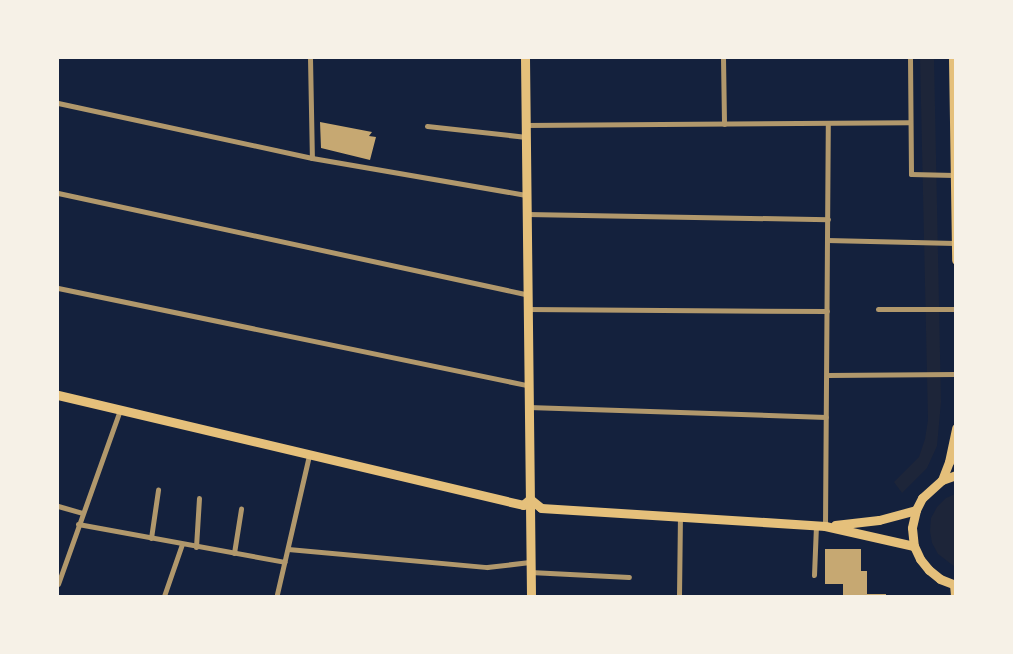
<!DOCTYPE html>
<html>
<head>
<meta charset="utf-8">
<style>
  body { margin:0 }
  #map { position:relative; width:1013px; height:654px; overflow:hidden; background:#14213d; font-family:Lato,sans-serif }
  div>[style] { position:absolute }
  .green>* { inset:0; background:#1d2539 }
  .building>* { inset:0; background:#c6a872 }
  .minor>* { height:5px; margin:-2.5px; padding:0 2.5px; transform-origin:2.5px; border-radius:2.5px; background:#b1986c }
  .secondary>* { height:9px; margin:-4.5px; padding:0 4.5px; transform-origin:4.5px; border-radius:4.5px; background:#e5c07b }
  span { translate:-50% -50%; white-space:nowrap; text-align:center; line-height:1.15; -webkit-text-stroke:4px #f6f1e7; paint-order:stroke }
  .frame { position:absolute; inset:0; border:59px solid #f6f1e7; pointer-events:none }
</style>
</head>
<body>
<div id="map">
  <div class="green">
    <i style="clip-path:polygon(920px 58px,934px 58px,941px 402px,937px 446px,927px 468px,902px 493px,894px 482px,919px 457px,925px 439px,928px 420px)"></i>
    <i style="clip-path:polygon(955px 494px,955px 567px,938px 554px,932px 543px,930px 531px,931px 518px,937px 507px,946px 498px)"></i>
  </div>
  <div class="building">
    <i style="clip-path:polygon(320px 122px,372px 132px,369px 136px,376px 137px,370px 160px,321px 148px)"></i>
    <i style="clip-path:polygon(825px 549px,861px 549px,861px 571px,867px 571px,867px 594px,886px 594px,886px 596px,843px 596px,843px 584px,825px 584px)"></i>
  </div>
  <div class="minor">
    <i style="left:310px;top:58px;width:100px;rotate:88.9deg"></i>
    <i style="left:723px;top:58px;width:66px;rotate:89.1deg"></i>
    <i style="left:910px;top:58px;width:116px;rotate:89.5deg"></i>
    <i style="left:911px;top:174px;width:43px;rotate:1.3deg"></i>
    <i style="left:58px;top:103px;width:260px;rotate:12.2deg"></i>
    <i style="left:312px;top:158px;width:217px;rotate:9.8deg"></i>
    <i style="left:525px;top:125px;width:385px;rotate:-0.4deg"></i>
    <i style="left:427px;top:126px;width:100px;rotate:6.3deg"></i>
    <i style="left:58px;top:193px;width:480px;rotate:12.2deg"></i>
    <i style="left:527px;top:214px;width:301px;rotate:1deg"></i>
    <i style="left:827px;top:240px;width:128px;rotate:1.3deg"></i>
    <i style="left:58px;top:288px;width:480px;rotate:11.7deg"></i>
    <i style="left:527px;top:309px;width:300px;rotate:0.4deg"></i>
    <i style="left:878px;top:309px;width:78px"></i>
    <i style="left:827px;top:375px;width:129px;rotate:-0.4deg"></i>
    <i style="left:528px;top:407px;width:298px;rotate:1.9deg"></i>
    <i style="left:58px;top:506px;width:25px;rotate:16deg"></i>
    <i style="left:78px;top:524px;width:210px;rotate:10.4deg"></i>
    <i style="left:825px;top:526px;width:403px;rotate:-89.6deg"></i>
    <i style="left:151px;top:538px;width:49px;rotate:-81.7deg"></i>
    <i style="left:196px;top:547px;width:49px;rotate:-86.5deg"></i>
    <i style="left:288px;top:549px;width:200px;rotate:5.2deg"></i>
    <i style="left:487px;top:567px;width:43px;rotate:-6.6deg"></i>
    <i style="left:234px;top:553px;width:45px;rotate:-81deg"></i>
    <i style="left:530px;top:572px;width:99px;rotate:2.9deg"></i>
    <i style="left:814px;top:575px;width:49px;rotate:-87.7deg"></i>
    <i style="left:58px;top:584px;width:185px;rotate:-70.4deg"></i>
    <i style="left:277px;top:594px;width:143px;rotate:-77deg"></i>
    <i style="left:164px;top:596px;width:55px;rotate:-70.9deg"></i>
    <i style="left:679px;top:596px;width:80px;rotate:-89.3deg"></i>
  </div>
  <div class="secondary">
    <i style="left:525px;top:58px;width:538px;rotate:89.36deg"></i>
    <i style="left:953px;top:58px;width:202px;rotate:89.1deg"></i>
    <i style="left:58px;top:395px;width:478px;rotate:13.3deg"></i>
    <i style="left:523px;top:505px;width:9px;rotate:-41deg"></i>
    <i style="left:530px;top:499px;width:14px;rotate:39deg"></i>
    <i style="left:541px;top:508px;width:285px;rotate:3.6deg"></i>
    <i style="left:825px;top:526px;width:91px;rotate:12.7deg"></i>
    <i style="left:956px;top:475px;width:15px;rotate:160deg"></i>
    <i style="left:942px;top:480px;width:27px;rotate:138deg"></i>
    <i style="left:922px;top:498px;width:13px;rotate:117deg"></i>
    <i style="left:916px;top:510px;width:18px;rotate:103deg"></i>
    <i style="left:912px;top:528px;width:18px;rotate:84deg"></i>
    <i style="left:914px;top:546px;width:14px;rotate:65deg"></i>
    <i style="left:920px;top:559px;width:14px;rotate:51deg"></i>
    <i style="left:929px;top:570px;width:14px;rotate:39deg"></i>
    <i style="left:940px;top:579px;width:17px;rotate:21deg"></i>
    <i style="left:942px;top:480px;width:19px;rotate:-69deg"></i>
    <i style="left:949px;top:462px;width:35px;rotate:-78deg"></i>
    <i style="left:835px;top:525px;width:44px;rotate:-6.5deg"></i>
    <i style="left:879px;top:520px;width:38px;rotate:-15deg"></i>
    <i style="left:954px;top:584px;width:12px;rotate:85deg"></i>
  </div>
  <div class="frame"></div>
</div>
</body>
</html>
